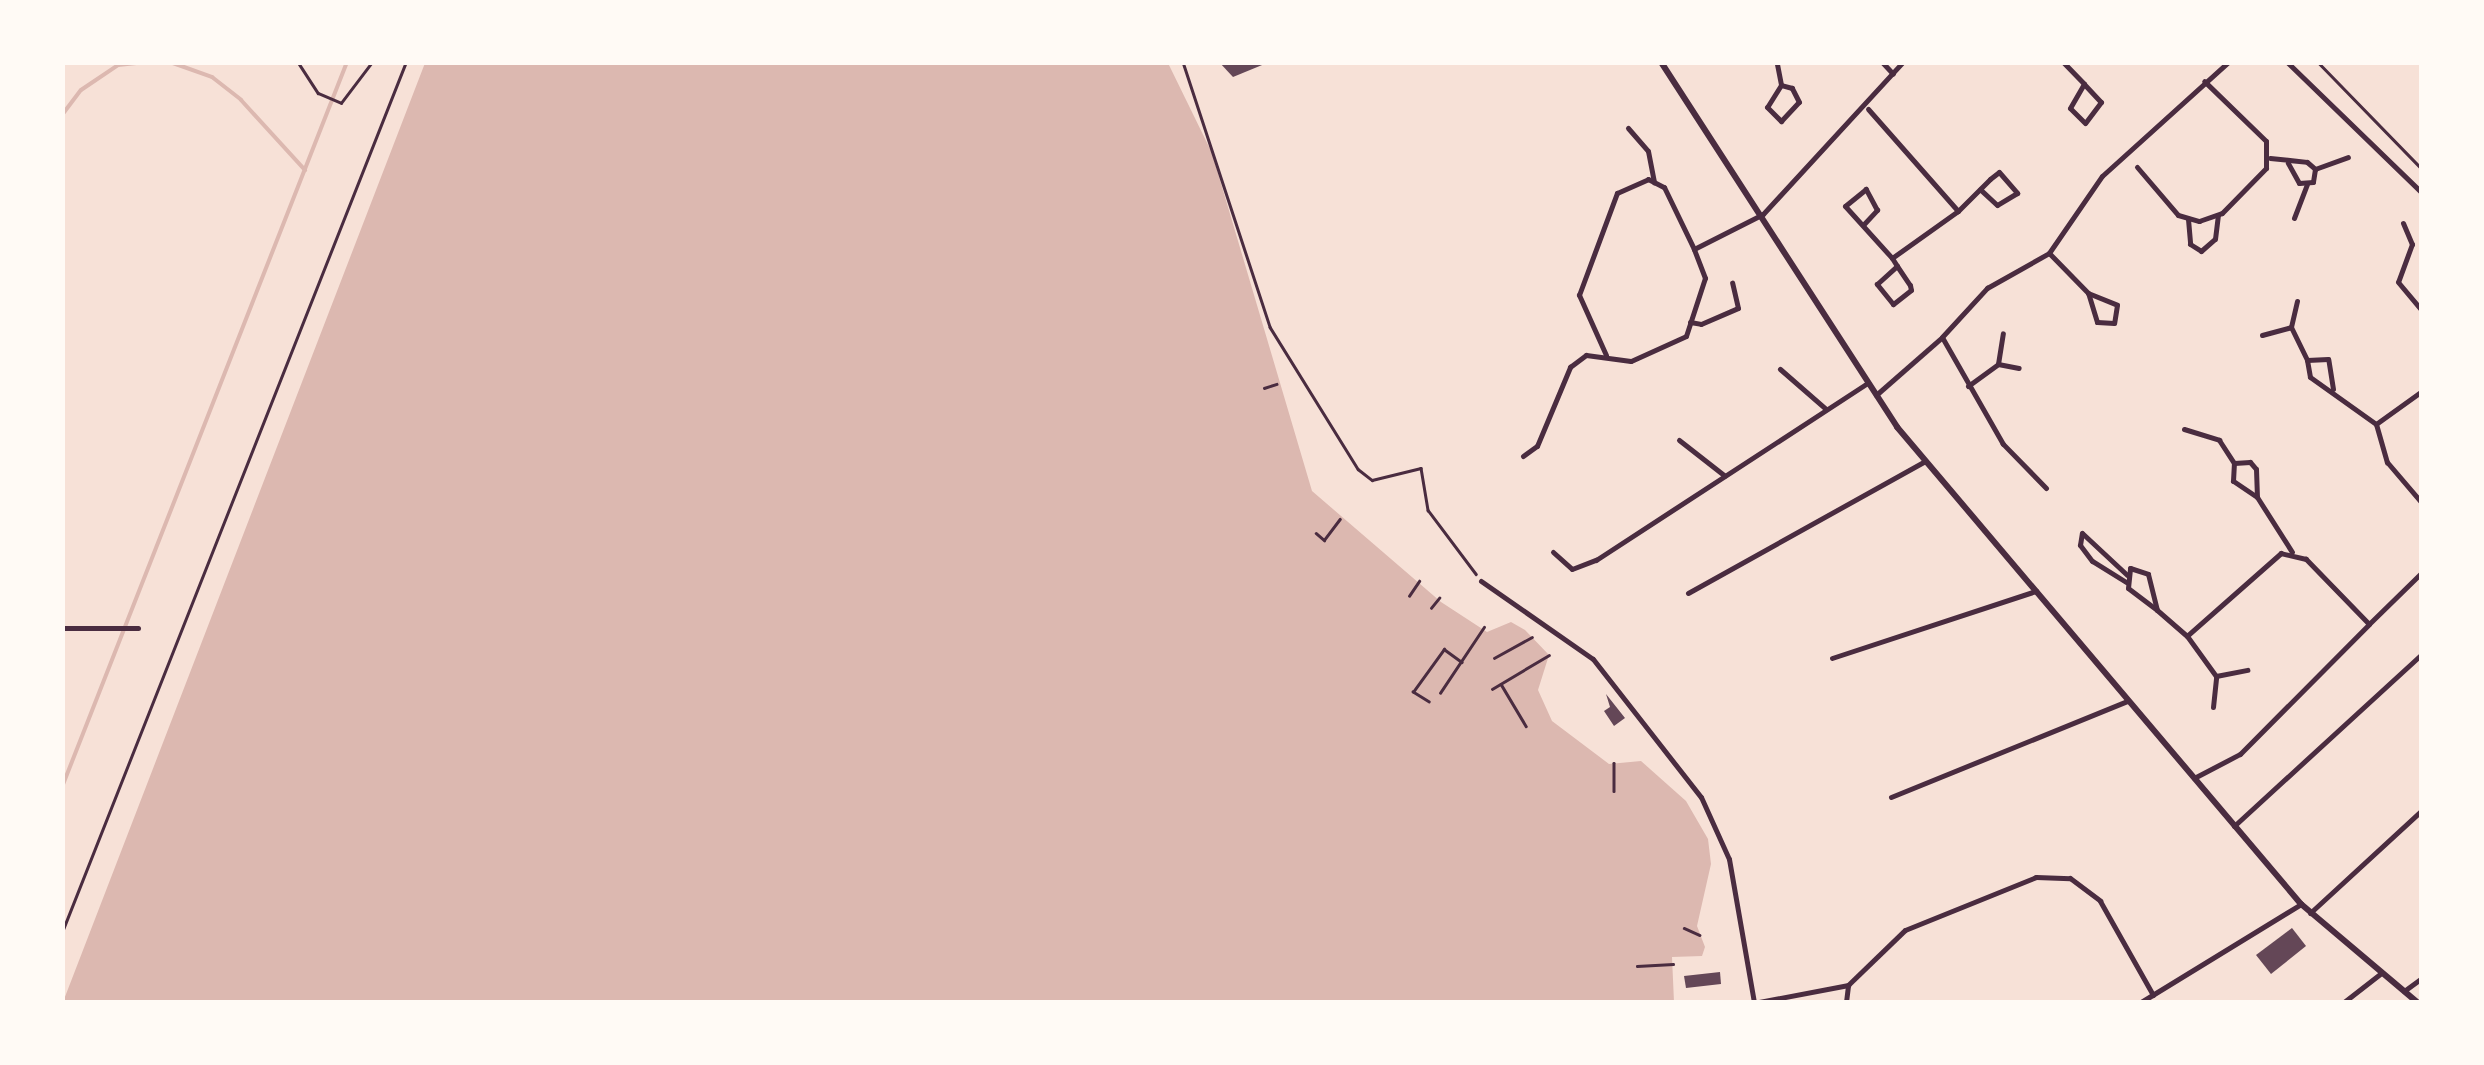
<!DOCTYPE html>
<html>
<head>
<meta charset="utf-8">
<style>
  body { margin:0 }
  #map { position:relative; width:2484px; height:1065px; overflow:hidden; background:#f7e1d7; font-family:Arial,sans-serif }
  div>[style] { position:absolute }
  .water>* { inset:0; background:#dcb8b0 }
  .stream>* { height:4px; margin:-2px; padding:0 2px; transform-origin:2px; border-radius:2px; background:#dcb8b0 }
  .building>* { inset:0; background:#644757 }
  .path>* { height:2.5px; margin:-1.25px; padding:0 1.25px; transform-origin:1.25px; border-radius:1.25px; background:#4a2c40 }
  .service>* { height:2.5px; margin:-1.25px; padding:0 1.25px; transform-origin:1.25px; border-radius:1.25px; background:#4a2c40 }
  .minor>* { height:5px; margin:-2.5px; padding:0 2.5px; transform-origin:2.5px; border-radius:2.5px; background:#4a2c40 }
  .tertiary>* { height:6px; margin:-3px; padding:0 3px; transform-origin:3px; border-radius:3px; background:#4a2c40 }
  span { translate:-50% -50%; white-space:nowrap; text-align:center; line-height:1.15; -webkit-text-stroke:8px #fffaf5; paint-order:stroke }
  .frame { position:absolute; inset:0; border:65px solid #fffaf5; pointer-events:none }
</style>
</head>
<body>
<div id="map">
  <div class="water">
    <i style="clip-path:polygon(425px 63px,1168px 63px,1212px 153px,1312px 491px,1441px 602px,1487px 632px,1511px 622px,1525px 630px,1549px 655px,1538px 690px,1552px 721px,1609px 764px,1641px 761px,1686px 801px,1708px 839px,1711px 864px,1697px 926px,1705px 947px,1702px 956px,1672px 957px,1674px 1002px,63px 1002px)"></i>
  </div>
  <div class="stream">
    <i style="left:170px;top:62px;width:45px;rotate:19.7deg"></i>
    <i style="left:212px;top:77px;width:37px;rotate:38deg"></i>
    <i style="left:241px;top:100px;width:95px;rotate:47.6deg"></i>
    <i style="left:62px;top:115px;width:31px;rotate:-53deg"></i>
    <i style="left:81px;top:90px;width:45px;rotate:-34deg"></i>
    <i style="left:118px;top:65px;width:30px;rotate:-6deg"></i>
    <i style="left:62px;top:787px;width:779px;rotate:-68.54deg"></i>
  </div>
  <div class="building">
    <i style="clip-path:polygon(1219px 62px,1267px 62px,1267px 63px,1233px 77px)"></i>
    <i style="clip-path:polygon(1606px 694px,1625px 718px,1614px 726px,1604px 711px,1610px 707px)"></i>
    <i style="clip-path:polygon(2292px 928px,2306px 946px,2271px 974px,2256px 955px)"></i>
    <i style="clip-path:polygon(1720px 972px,1721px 984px,1686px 988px,1684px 976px)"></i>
  </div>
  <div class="path">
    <i style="left:1183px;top:62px;width:279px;rotate:71.8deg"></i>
    <i style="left:1270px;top:327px;width:167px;rotate:58.2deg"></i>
    <i style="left:1358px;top:469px;width:18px;rotate:38deg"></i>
    <i style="left:1372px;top:480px;width:50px;rotate:-13.8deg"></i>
    <i style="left:1421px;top:468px;width:43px;rotate:80.5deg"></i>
    <i style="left:1428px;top:510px;width:80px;rotate:53.1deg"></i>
    <i style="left:2318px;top:62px;width:149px;rotate:45.8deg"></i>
    <i style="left:1264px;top:388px;width:13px;rotate:-18deg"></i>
    <i style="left:1316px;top:533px;width:11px;rotate:41deg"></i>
    <i style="left:1324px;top:540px;width:26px;rotate:-53deg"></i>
    <i style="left:1409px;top:596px;width:18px;rotate:-56deg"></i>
    <i style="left:1431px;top:608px;width:13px;rotate:-51deg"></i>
    <i style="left:1494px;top:658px;width:43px;rotate:-28.9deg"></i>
    <i style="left:1501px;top:684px;width:49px;rotate:59.2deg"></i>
    <i style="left:1492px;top:689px;width:66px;rotate:-30.8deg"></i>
    <i style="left:1440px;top:693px;width:79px;rotate:-56.3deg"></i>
    <i style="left:1429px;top:702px;width:19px;rotate:-148deg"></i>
    <i style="left:1413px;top:692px;width:53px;rotate:-54.2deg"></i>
    <i style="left:1444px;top:649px;width:22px;rotate:36deg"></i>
    <i style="left:1614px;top:763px;width:28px;rotate:90deg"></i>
    <i style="left:1684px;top:928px;width:17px;rotate:24deg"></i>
    <i style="left:62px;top:932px;width:936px;rotate:-68.43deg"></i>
    <i style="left:1637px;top:966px;width:36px;rotate:-3deg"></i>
  </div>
  <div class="service">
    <i style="left:298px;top:62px;width:37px;rotate:57deg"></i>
    <i style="left:318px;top:93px;width:25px;rotate:23deg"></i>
    <i style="left:341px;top:103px;width:51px;rotate:-52.9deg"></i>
    <i style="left:2012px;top:1002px;width:1px"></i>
  </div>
  <div class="minor">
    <i style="left:1770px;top:62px;width:13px"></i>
    <i style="left:1882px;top:62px;width:16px;rotate:47deg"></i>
    <i style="left:2063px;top:62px;width:30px;rotate:46deg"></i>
    <i style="left:2084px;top:84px;width:25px;rotate:47deg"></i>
    <i style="left:2101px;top:102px;width:26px;rotate:127deg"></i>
    <i style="left:2085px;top:123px;width:21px;rotate:-135deg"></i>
    <i style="left:2070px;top:108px;width:28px;rotate:-60deg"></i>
    <i style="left:2287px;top:62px;width:188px;rotate:44.1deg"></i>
    <i style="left:1777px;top:64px;width:21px;rotate:79deg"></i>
    <i style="left:1781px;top:85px;width:26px;rotate:122deg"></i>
    <i style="left:1767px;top:107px;width:20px;rotate:45deg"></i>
    <i style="left:1781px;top:121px;width:26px;rotate:-47deg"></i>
    <i style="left:1799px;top:102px;width:16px;rotate:-117deg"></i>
    <i style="left:1792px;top:88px;width:11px;rotate:-165deg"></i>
    <i style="left:1628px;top:128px;width:30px;rotate:49deg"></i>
    <i style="left:1648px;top:151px;width:32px;rotate:79deg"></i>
    <i style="left:2270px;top:158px;width:37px;rotate:6deg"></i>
    <i style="left:2307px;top:162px;width:11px;rotate:41deg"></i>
    <i style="left:2315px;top:169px;width:13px;rotate:99deg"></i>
    <i style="left:2313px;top:182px;width:14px;rotate:176deg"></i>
    <i style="left:2299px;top:183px;width:23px;rotate:-119deg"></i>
    <i style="left:2137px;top:167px;width:63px;rotate:49.5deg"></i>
    <i style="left:2178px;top:215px;width:22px;rotate:16deg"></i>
    <i style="left:2199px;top:221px;width:24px;rotate:-19deg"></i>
    <i style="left:2222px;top:213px;width:63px;rotate:-45.6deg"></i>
    <i style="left:2266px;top:168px;width:27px;rotate:-90deg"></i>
    <i style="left:2266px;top:141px;width:86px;rotate:-135.9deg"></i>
    <i style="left:2315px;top:169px;width:35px;rotate:-20deg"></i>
    <i style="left:1958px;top:211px;width:45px;rotate:-45deg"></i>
    <i style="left:1990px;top:179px;width:11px;rotate:-38deg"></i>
    <i style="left:1999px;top:172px;width:28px;rotate:49deg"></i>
    <i style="left:2017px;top:193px;width:23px;rotate:149deg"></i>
    <i style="left:1997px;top:205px;width:23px;rotate:-137deg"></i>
    <i style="left:2294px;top:218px;width:36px;rotate:-69deg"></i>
    <i style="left:2188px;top:219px;width:25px;rotate:85deg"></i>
    <i style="left:2190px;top:244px;width:13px;rotate:32deg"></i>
    <i style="left:2201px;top:251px;width:18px;rotate:-41deg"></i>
    <i style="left:2215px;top:239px;width:24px;rotate:-83deg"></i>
    <i style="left:2403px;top:223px;width:23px;rotate:67deg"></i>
    <i style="left:2412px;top:244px;width:40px;rotate:110.2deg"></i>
    <i style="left:2398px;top:282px;width:38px;rotate:50deg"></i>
    <i style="left:1863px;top:225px;width:21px;rotate:-47deg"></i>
    <i style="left:1877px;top:210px;width:24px;rotate:-118deg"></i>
    <i style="left:1866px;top:189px;width:27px;rotate:141deg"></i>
    <i style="left:1845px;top:206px;width:70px;rotate:47.9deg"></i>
    <i style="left:1892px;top:258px;width:81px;rotate:-35.5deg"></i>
    <i style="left:1958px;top:211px;width:136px;rotate:-131.4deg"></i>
    <i style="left:2049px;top:253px;width:56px;rotate:45.7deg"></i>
    <i style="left:2088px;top:293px;width:31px;rotate:22deg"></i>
    <i style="left:2117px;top:305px;width:18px;rotate:99deg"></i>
    <i style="left:2114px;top:323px;width:17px;rotate:-177deg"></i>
    <i style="left:2097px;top:322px;width:30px;rotate:-107deg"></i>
    <i style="left:1892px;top:258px;width:9px;rotate:58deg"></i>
    <i style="left:1897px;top:266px;width:23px;rotate:56deg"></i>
    <i style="left:1910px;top:285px;width:5px;rotate:79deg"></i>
    <i style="left:1911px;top:290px;width:23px;rotate:142deg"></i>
    <i style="left:1893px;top:304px;width:26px;rotate:-129deg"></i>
    <i style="left:1877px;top:284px;width:27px;rotate:-42deg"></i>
    <i style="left:2297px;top:301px;width:27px;rotate:103deg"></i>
    <i style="left:2291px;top:327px;width:37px;rotate:64deg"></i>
    <i style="left:1690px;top:322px;width:11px;rotate:10deg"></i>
    <i style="left:1701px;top:324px;width:40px;rotate:-23.4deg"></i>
    <i style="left:1738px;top:308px;width:26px;rotate:-103deg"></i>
    <i style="left:2262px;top:335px;width:30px;rotate:-15deg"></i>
    <i style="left:1606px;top:355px;width:66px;rotate:-114.2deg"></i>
    <i style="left:1579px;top:295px;width:109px;rotate:-69.6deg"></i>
    <i style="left:1617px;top:193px;width:34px;rotate:-24deg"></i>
    <i style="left:1648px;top:179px;width:18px;rotate:27deg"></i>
    <i style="left:1664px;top:187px;width:69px;rotate:64.2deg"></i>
    <i style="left:1998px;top:364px;width:21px;rotate:11deg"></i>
    <i style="left:1780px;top:369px;width:61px;rotate:41deg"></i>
    <i style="left:1968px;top:386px;width:37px;rotate:-36deg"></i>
    <i style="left:1998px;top:364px;width:31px;rotate:-81deg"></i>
    <i style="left:2333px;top:389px;width:30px;rotate:-99deg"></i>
    <i style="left:2328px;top:359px;width:21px;rotate:177deg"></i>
    <i style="left:2307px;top:360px;width:17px;rotate:80deg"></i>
    <i style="left:2310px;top:377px;width:81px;rotate:35.5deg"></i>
    <i style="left:2376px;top:424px;width:40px;rotate:74deg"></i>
    <i style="left:2387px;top:462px;width:54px;rotate:49.5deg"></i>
    <i style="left:1876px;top:395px;width:86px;rotate:-41.2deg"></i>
    <i style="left:2376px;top:424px;width:57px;rotate:-35.7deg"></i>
    <i style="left:2184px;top:429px;width:37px;rotate:17deg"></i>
    <i style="left:2219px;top:440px;width:27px;rotate:57deg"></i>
    <i style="left:1679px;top:440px;width:58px;rotate:38deg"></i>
    <i style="left:1523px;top:456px;width:17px;rotate:-36deg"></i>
    <i style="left:1537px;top:446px;width:86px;rotate:-67.3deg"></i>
    <i style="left:1570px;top:367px;width:20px;rotate:-37deg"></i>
    <i style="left:1586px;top:355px;width:45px;rotate:7.6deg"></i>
    <i style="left:1631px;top:361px;width:60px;rotate:-24.4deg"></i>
    <i style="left:1686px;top:336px;width:61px;rotate:-71.9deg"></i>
    <i style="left:1705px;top:278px;width:31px;rotate:-111deg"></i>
    <i style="left:1694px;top:249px;width:77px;rotate:-26.9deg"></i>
    <i style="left:1763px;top:214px;width:207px;rotate:-47.4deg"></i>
    <i style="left:2046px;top:488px;width:62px;rotate:-134.3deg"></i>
    <i style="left:2003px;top:444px;width:123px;rotate:-119.7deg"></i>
    <i style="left:1942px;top:337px;width:67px;rotate:-47.4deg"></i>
    <i style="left:1987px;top:288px;width:71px;rotate:-29.4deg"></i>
    <i style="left:2049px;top:253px;width:93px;rotate:-55.5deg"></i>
    <i style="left:2102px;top:176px;width:170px;rotate:-42.1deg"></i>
    <i style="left:2257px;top:497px;width:29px;rotate:-146deg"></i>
    <i style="left:2233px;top:481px;width:18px;rotate:-87deg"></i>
    <i style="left:2234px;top:463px;width:16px;rotate:-4deg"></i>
    <i style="left:2250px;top:462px;width:9px;rotate:49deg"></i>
    <i style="left:2256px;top:469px;width:28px;rotate:88deg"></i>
    <i style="left:2257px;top:497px;width:65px;rotate:57.5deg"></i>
    <i style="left:1553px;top:552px;width:25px;rotate:42deg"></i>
    <i style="left:1572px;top:569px;width:26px;rotate:-21deg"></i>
    <i style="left:1596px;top:560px;width:325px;rotate:-33.1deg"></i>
    <i style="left:1481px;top:581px;width:136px;rotate:34.9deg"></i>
    <i style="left:1593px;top:659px;width:175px;rotate:52deg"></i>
    <i style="left:1701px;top:797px;width:68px;rotate:65.7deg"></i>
    <i style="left:1729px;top:859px;width:145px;rotate:80.1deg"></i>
    <i style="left:2126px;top:582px;width:40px;rotate:-148deg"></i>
    <i style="left:2092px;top:561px;width:20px;rotate:-127deg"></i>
    <i style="left:2080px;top:545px;width:12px;rotate:-81deg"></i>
    <i style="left:2082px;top:533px;width:62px;rotate:43deg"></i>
    <i style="left:1688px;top:593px;width:271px;rotate:-29.1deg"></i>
    <i style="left:2157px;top:610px;width:36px;rotate:-143deg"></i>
    <i style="left:2128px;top:588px;width:20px;rotate:-84deg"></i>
    <i style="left:2130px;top:568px;width:19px;rotate:18deg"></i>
    <i style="left:2148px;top:574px;width:37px;rotate:76deg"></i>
    <i style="left:2157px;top:610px;width:40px;rotate:41deg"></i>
    <i style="left:2370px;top:623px;width:73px;rotate:-44.4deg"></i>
    <i style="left:62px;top:628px;width:76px"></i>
    <i style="left:1832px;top:658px;width:215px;rotate:-18.2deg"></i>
    <i style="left:2213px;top:707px;width:30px;rotate:-84deg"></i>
    <i style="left:2194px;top:778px;width:52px;rotate:-27.6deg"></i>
    <i style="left:2240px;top:754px;width:183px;rotate:-45.2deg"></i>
    <i style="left:2369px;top:624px;width:91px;rotate:-134.1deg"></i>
    <i style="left:2306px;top:559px;width:26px;rotate:-167deg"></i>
    <i style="left:2281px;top:553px;width:125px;rotate:138.6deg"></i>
    <i style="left:2187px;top:636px;width:49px;rotate:54.1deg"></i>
    <i style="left:2216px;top:676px;width:32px;rotate:-11deg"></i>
    <i style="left:1891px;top:797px;width:256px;rotate:-22.1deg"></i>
    <i style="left:2234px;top:826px;width:255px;rotate:-42.5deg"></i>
    <i style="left:2310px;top:913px;width:152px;rotate:-42.6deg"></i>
    <i style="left:2404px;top:991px;width:22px;rotate:-36deg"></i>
    <i style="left:1759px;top:1002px;width:91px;rotate:-10.8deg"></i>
    <i style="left:1848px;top:985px;width:79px;rotate:-44deg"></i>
    <i style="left:1905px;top:930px;width:141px;rotate:-22deg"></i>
    <i style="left:2036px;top:877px;width:34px;rotate:2deg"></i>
    <i style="left:2070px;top:878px;width:38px;rotate:37deg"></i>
    <i style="left:2100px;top:901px;width:108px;rotate:60.6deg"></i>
    <i style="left:1846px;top:1002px;width:16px;rotate:-83deg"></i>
    <i style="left:2141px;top:1002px;width:188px;rotate:-31.5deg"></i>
    <i style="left:2344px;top:1002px;width:46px;rotate:-37.9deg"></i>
  </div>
  <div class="tertiary">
    <i style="left:1661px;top:62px;width:435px;rotate:57.1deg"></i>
    <i style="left:1897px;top:427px;width:625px;rotate:49.74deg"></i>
    <i style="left:2301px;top:904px;width:152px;rotate:40.2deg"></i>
  </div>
  <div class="frame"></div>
</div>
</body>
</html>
